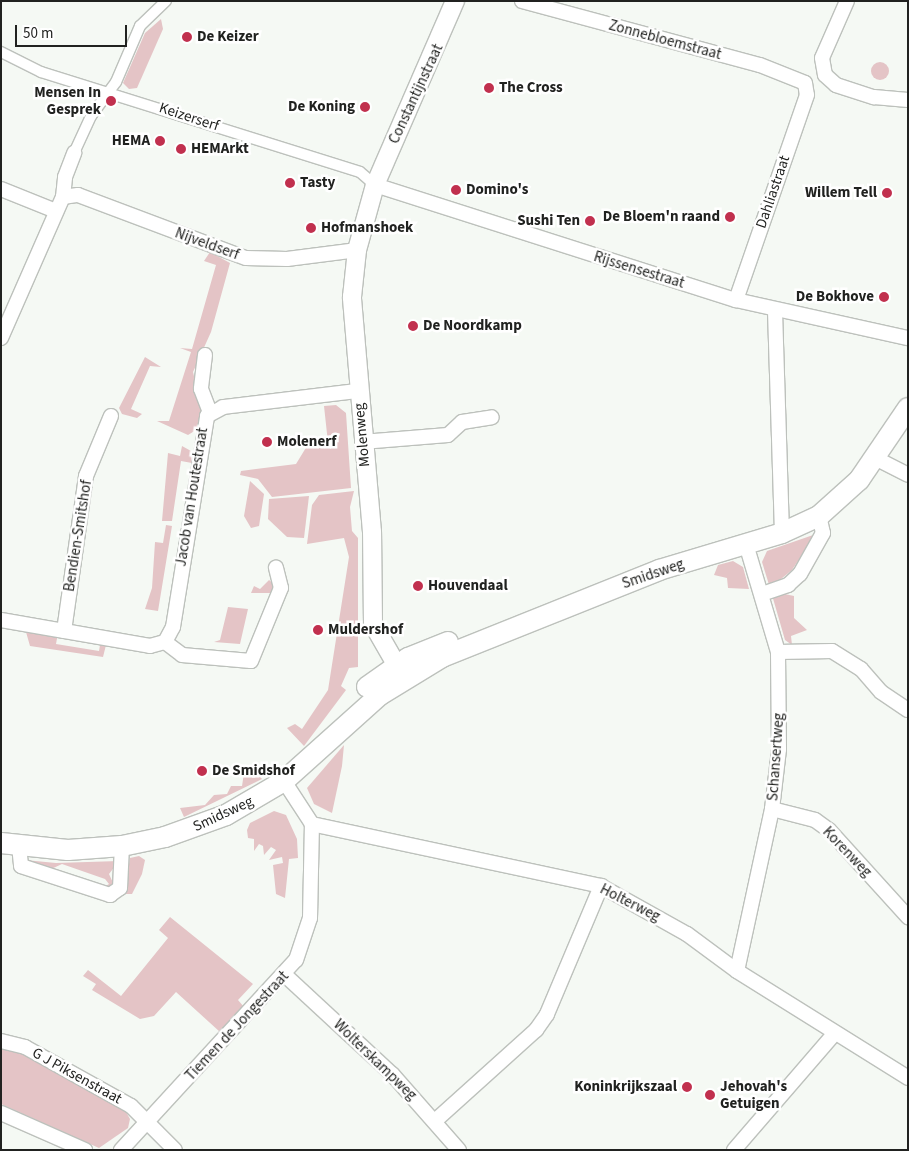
<!DOCTYPE html>
<html>
<head>
<meta charset="utf-8">
<style>
  body { margin:0 }
  #map { position:relative; width:909px; height:1151px; overflow:hidden; background:#f5f9f4; font-family:"Source Sans 3",sans-serif }
  div>[style] { position:absolute }
  .green>* { inset:0; background:#e4c4c6 }
  .round { border-radius:50% }
  .roads { filter:drop-shadow(1px 0 #bdc1bc) drop-shadow(-1px 0 #bdc1bc) drop-shadow(0 1px #bdc1bc) drop-shadow(0 -1px #bdc1bc) }
  .pedestrian>* { height:10px; margin:-5px; padding:0 5px; transform-origin:5px; border-radius:5px; background:#fff }
  .minor>* { height:14px; margin:-7px; padding:0 7px; transform-origin:7px; border-radius:7px; background:#fff }
  .tertiary>* { height:18px; margin:-9px; padding:0 9px; transform-origin:9px; border-radius:9px; background:#fff }
  .secondary>* { height:20px; margin:-10px; padding:0 10px; transform-origin:10px; border-radius:10px; background:#fff }
  .dots>* { width:14px; height:14px; translate:-50% -50%; box-sizing:border-box; border:2px solid #fff; border-radius:50% }
  span { translate:-50% -50%; white-space:nowrap; text-align:center; line-height:1.15; -webkit-text-stroke:5px #fff; paint-order:stroke }
  .poi-label { font-size:15px; color:#212220; font-weight:700 }
  .left { translate:0 -50%; text-align:left }
  .right { translate:-100% -50%; text-align:right }
  .street-label { font-size:15px; color:#212220 }
  .frame { position:absolute; inset:0; border:2px solid #212220; pointer-events:none }
  .scale { position:absolute; left:15px; top:25px; width:112px; height:22px; box-sizing:border-box; border:2px solid #212220; border-top:0; padding-left:6px; font-size:15px; line-height:18px; white-space:nowrap; color:#212220; -webkit-text-stroke:4px #fff; paint-order:stroke }
</style>
</head>
<body>
<div id="map">
  <div class="green">
    <i style="clip-path:polygon(161px 19px,163px 29px,137px 88px,129px 89px,123px 83px,145px 33px)"></i>
    <i class="round" style="left:871px;top:62px;width:18px;height:18px"></i>
    <i style="clip-path:polygon(210px 252px,230px 263px,211px 332px,193px 372px,202px 410px,196px 430px,188px 435px,157px 421px,169px 421px,191px 352px,180px 348px,192px 349px,216px 265px,204px 261px)"></i>
    <i style="clip-path:polygon(145px 357px,161px 367px,150px 366px,131px 409px,142px 414px,137px 418px,122px 414px,119px 408px)"></i>
    <i style="clip-path:polygon(336px 405px,346px 413px,351px 488px,272px 497px,258px 479px,240px 475px,241px 471px,296px 464px,307px 446px,328px 443px,324px 406px)"></i>
    <i style="clip-path:polygon(182px 446px,191px 451px,192px 463px,181px 461px,172px 521px,162px 521px,168px 453px,180px 456px)"></i>
    <i style="clip-path:polygon(250px 481px,264px 494px,259px 526px,251px 528px,244px 516px)"></i>
    <i style="clip-path:polygon(354px 491px,350px 507px,352px 531px,358px 538px,358px 667px,349px 668px,341px 686px,346px 690px,304px 746px,287px 728px,295px 724px,302px 729px,328px 690px,349px 557px,344px 538px,307px 544px,312px 505px,319px 495px)"></i>
    <i style="clip-path:polygon(309px 496px,304px 538px,287px 537px,268px 519px,269px 499px)"></i>
    <i style="clip-path:polygon(166px 525px,172px 526px,158px 611px,145px 609px,152px 588px,155px 542px,163px 543px)"></i>
    <i style="clip-path:polygon(816px 534px,792px 570px,770px 588px,762px 562px,767px 551px)"></i>
    <i style="clip-path:polygon(733px 561px,743px 567px,749px 589px,728px 588px,727px 578px,714px 575px,718px 565px)"></i>
    <i style="clip-path:polygon(269px 580px,274px 584px,271px 593px,251px 593px,254px 586px,260px 589px)"></i>
    <i style="clip-path:polygon(780px 593px,794px 596px,794px 618px,807px 630px,791px 636px,792px 645px,785px 640px,772px 595px)"></i>
    <i style="clip-path:polygon(228px 607px,248px 609px,240px 644px,214px 642px,220px 640px)"></i>
    <i style="clip-path:polygon(26px 632px,58px 633px,56px 644px,99px 651px,101px 639px,106px 645px,103px 657px,30px 646px)"></i>
    <i style="clip-path:polygon(344px 745px,342px 766px,332px 813px,314px 804px,307px 788px)"></i>
    <i style="clip-path:polygon(252px 767px,262px 779px,184px 817px,180px 808px,205px 805px,214px 795px,227px 794px,231px 786px,242px 786px,244px 773px)"></i>
    <i style="clip-path:polygon(274px 811px,286px 815px,297px 839px,298px 858px,289px 859px,285px 898px,276px 894px,273px 865px,283px 863px,282px 857px,269px 860px,276px 850px,271px 847px,264px 855px,263px 846px,259px 844px,254px 851px,254px 839px,248px 838px,247px 830px,250px 823px)"></i>
    <i style="clip-path:polygon(139px 856px,145px 860px,142px 874px,132px 894px,124px 894px,130px 858px)"></i>
    <i style="clip-path:polygon(25px 860px,56px 863px,119px 861px,109px 874px,114px 885px,111px 889px,104px 887px,109px 884px,105px 879px,62px 864px,47px 871px)"></i>
    <i style="clip-path:polygon(170px 917px,253px 984px,238px 1000px,244px 1007px,220px 1032px,176px 992px,154px 1016px,140px 1019px,92px 990px,96px 984px,83px 976px,88px 970px,121px 996px,168px 938px,159px 930px)"></i>
    <i style="clip-path:polygon(1px 1046px,15px 1046px,125px 1110px,130px 1119px,128px 1128px,99px 1148px,1px 1104px)"></i>
  </div>
  <div class="roads">
    <div class="pedestrian">
      <i style="left:1px;top:52px;width:45px;rotate:26.6deg"></i>
      <i style="left:41px;top:72px;width:334px;rotate:17.4deg"></i>
      <i style="left:360px;top:172px;width:20px;rotate:41deg"></i>
      <i style="left:74px;top:153px;width:41px;rotate:-65.3deg"></i>
      <i style="left:91px;top:116px;width:42px;rotate:-53.7deg"></i>
      <i style="left:116px;top:82px;width:61px;rotate:-66.8deg"></i>
      <i style="left:140px;top:26px;width:36px;rotate:-44deg"></i>
    </div>
    <div class="minor">
      <i style="left:522px;top:1px;width:246px;rotate:15.1deg"></i>
      <i style="left:760px;top:65px;width:48px;rotate:21.8deg"></i>
      <i style="left:805px;top:83px;width:12px;rotate:81deg"></i>
      <i style="left:807px;top:95px;width:217px;rotate:109.1deg"></i>
      <i style="left:847px;top:1px;width:62px;rotate:113.7deg"></i>
      <i style="left:822px;top:58px;width:17px;rotate:80deg"></i>
      <i style="left:825px;top:75px;width:15px;rotate:42deg"></i>
      <i style="left:836px;top:85px;width:40px;rotate:18deg"></i>
      <i style="left:874px;top:97px;width:34px;rotate:5deg"></i>
      <i style="left:375px;top:185px;width:379px;rotate:17.7deg"></i>
      <i style="left:736px;top:300px;width:176px;rotate:12.5deg"></i>
      <i style="left:1px;top:189px;width:59px;rotate:21.8deg"></i>
      <i style="left:63px;top:197px;width:15px;rotate:-8deg"></i>
      <i style="left:78px;top:195px;width:179px;rotate:20.6deg"></i>
      <i style="left:246px;top:258px;width:41px;rotate:1.4deg"></i>
      <i style="left:287px;top:259px;width:71px;rotate:-7.3deg"></i>
      <i style="left:775px;top:311px;width:222px;rotate:88.2deg"></i>
      <i style="left:1px;top:338px;width:154px;rotate:-66.3deg"></i>
      <i style="left:63px;top:197px;width:20px;rotate:-84deg"></i>
      <i style="left:65px;top:177px;width:26px;rotate:-69deg"></i>
      <i style="left:205px;top:355px;width:34px;rotate:97deg"></i>
      <i style="left:201px;top:389px;width:25px;rotate:69deg"></i>
      <i style="left:362px;top:442px;width:86px;rotate:-4.7deg"></i>
      <i style="left:448px;top:435px;width:19px;rotate:-43deg"></i>
      <i style="left:462px;top:422px;width:30px;rotate:-9deg"></i>
      <i style="left:875px;top:458px;width:37px;rotate:27deg"></i>
      <i style="left:762px;top:594px;width:28px;rotate:-19deg"></i>
      <i style="left:788px;top:585px;width:16px;rotate:-43deg"></i>
      <i style="left:800px;top:574px;width:47px;rotate:-60.7deg"></i>
      <i style="left:823px;top:533px;width:17px;rotate:-103deg"></i>
      <i style="left:1px;top:620px;width:151px;rotate:9.9deg"></i>
      <i style="left:150px;top:646px;width:16px;rotate:-15deg"></i>
      <i style="left:165px;top:642px;width:17px;rotate:-62deg"></i>
      <i style="left:173px;top:627px;width:214px;rotate:-80.8deg"></i>
      <i style="left:207px;top:416px;width:18px;rotate:-29deg"></i>
      <i style="left:223px;top:407px;width:136px;rotate:-6.8deg"></i>
      <i style="left:64px;top:631px;width:157px;rotate:-81.9deg"></i>
      <i style="left:86px;top:476px;width:65px;rotate:-67.4deg"></i>
      <i style="left:165px;top:642px;width:21px;rotate:37deg"></i>
      <i style="left:182px;top:655px;width:69px;rotate:5deg"></i>
      <i style="left:251px;top:661px;width:79px;rotate:-67.7deg"></i>
      <i style="left:281px;top:588px;width:21px;rotate:-104deg"></i>
      <i style="left:778px;top:652px;width:54px;rotate:-1.1deg"></i>
      <i style="left:832px;top:651px;width:34px;rotate:32deg"></i>
      <i style="left:861px;top:669px;width:30px;rotate:49deg"></i>
      <i style="left:881px;top:692px;width:32px;rotate:34deg"></i>
      <i style="left:772px;top:809px;width:44px;rotate:14.3deg"></i>
      <i style="left:815px;top:820px;width:17px;rotate:36deg"></i>
      <i style="left:829px;top:830px;width:118px;rotate:47.8deg"></i>
      <i style="left:312px;top:824px;width:296px;rotate:12.1deg"></i>
      <i style="left:601px;top:886px;width:98px;rotate:29.2deg"></i>
      <i style="left:687px;top:934px;width:62px;rotate:36.5deg"></i>
      <i style="left:737px;top:971px;width:202px;rotate:32deg"></i>
      <i style="left:19px;top:846px;width:20px;rotate:84deg"></i>
      <i style="left:21px;top:866px;width:94px;rotate:18deg"></i>
      <i style="left:110px;top:895px;width:12px;rotate:-35deg"></i>
      <i style="left:120px;top:888px;width:42px;rotate:-87.3deg"></i>
      <i style="left:737px;top:971px;width:166px;rotate:-77.8deg"></i>
      <i style="left:772px;top:809px;width:60px;rotate:-83.3deg"></i>
      <i style="left:779px;top:749px;width:97px;rotate:-90.6deg"></i>
      <i style="left:778px;top:652px;width:113px;rotate:-106.5deg"></i>
      <i style="left:286px;top:976px;width:144px;rotate:42.8deg"></i>
      <i style="left:392px;top:1074px;width:101px;rotate:48.6deg"></i>
      <i style="left:1px;top:1041px;width:25px;rotate:14deg"></i>
      <i style="left:25px;top:1047px;width:121px;rotate:29.1deg"></i>
      <i style="left:131px;top:1106px;width:62px;rotate:45deg"></i>
      <i style="left:1px;top:1113px;width:92px;rotate:23.8deg"></i>
      <i style="left:436px;top:1120px;width:135px;rotate:-42deg"></i>
      <i style="left:536px;top:1030px;width:19px;rotate:-55deg"></i>
      <i style="left:547px;top:1014px;width:139px;rotate:-67.1deg"></i>
      <i style="left:121px;top:1150px;width:258px;rotate:-47.4deg"></i>
      <i style="left:296px;top:960px;width:44px;rotate:-71.6deg"></i>
      <i style="left:310px;top:918px;width:94px;rotate:-88.8deg"></i>
      <i style="left:312px;top:824px;width:51px;rotate:-123.1deg"></i>
      <i style="left:734px;top:1150px;width:153px;rotate:-49.2deg"></i>
    </div>
    <div class="tertiary">
      <i style="left:404px;top:678px;width:62px;rotate:-119.9deg"></i>
      <i style="left:373px;top:624px;width:92px;rotate:-90.6deg"></i>
      <i style="left:372px;top:532px;width:236px;rotate:-94.9deg"></i>
      <i style="left:352px;top:297px;width:47px;rotate:-83.9deg"></i>
      <i style="left:357px;top:250px;width:67px;rotate:-74.5deg"></i>
      <i style="left:375px;top:185px;width:201px;rotate:-66.5deg"></i>
    </div>
    <div class="secondary">
      <i style="left:367px;top:687px;width:50px;rotate:-35.3deg"></i>
      <i style="left:408px;top:658px;width:43px;rotate:-21.8deg"></i>
      <i style="left:1px;top:843px;width:67px;rotate:6deg"></i>
      <i style="left:68px;top:850px;width:54px;rotate:-4.2deg"></i>
      <i style="left:122px;top:846px;width:44px;rotate:-11.8deg"></i>
      <i style="left:165px;top:837px;width:65px;rotate:-19.8deg"></i>
      <i style="left:226px;top:815px;width:67px;rotate:-30.4deg"></i>
      <i style="left:284px;top:781px;width:129px;rotate:-41.9deg"></i>
      <i style="left:380px;top:695px;width:73px;rotate:-31.5deg"></i>
      <i style="left:442px;top:657px;width:234px;rotate:-21.8deg"></i>
      <i style="left:659px;top:570px;width:128px;rotate:-16.7deg"></i>
      <i style="left:782px;top:533px;width:41px;rotate:-24.7deg"></i>
      <i style="left:819px;top:516px;width:54px;rotate:-42deg"></i>
      <i style="left:859px;top:480px;width:87px;rotate:-55.8deg"></i>
    </div>
  </div>
  <div class="dots">
    <i style="left:187px;top:37px;background:#c1304e"></i>
    <i style="left:489px;top:88px;background:#c1304e"></i>
    <i style="left:111px;top:101px;background:#c1304e"></i>
    <i style="left:365px;top:107px;background:#c1304e"></i>
    <i style="left:160px;top:141px;background:#c1304e"></i>
    <i style="left:181px;top:149px;background:#c1304e"></i>
    <i style="left:290px;top:183px;background:#c1304e"></i>
    <i style="left:456px;top:190px;background:#c1304e"></i>
    <i style="left:887px;top:193px;background:#c1304e"></i>
    <i style="left:730px;top:217px;background:#c1304e"></i>
    <i style="left:590px;top:221px;background:#c1304e"></i>
    <i style="left:311px;top:228px;background:#c1304e"></i>
    <i style="left:884px;top:297px;background:#c1304e"></i>
    <i style="left:413px;top:326px;background:#c1304e"></i>
    <i style="left:267px;top:442px;background:#c1304e"></i>
    <i style="left:418px;top:586px;background:#c1304e"></i>
    <i style="left:318px;top:630px;background:#c1304e"></i>
    <i style="left:202px;top:771px;background:#c1304e"></i>
    <i style="left:687px;top:1087px;background:#c1304e"></i>
    <i style="left:710px;top:1095px;background:#c1304e"></i>
  </div>
  <div class="poi-label">
    <span class="left" style="left:197px;top:37px">De Keizer</span>
    <span class="left" style="left:499px;top:88px">The Cross</span>
    <span class="right" style="left:101px;top:101px">Mensen In<br>Gesprek</span>
    <span class="right" style="left:355px;top:107px">De Koning</span>
    <span class="right" style="left:150px;top:141px">HEMA</span>
    <span class="left" style="left:191px;top:149px">HEMArkt</span>
    <span class="left" style="left:300px;top:183px">Tasty</span>
    <span class="left" style="left:466px;top:190px">Domino's</span>
    <span class="right" style="left:877px;top:193px">Willem Tell</span>
    <span class="right" style="left:720px;top:217px">De Bloem'n raand</span>
    <span class="right" style="left:580px;top:221px">Sushi Ten</span>
    <span class="left" style="left:321px;top:228px">Hofmanshoek</span>
    <span class="right" style="left:874px;top:297px">De Bokhove</span>
    <span class="left" style="left:423px;top:326px">De Noordkamp</span>
    <span class="left" style="left:277px;top:442px">Molenerf</span>
    <span class="left" style="left:428px;top:586px">Houvendaal</span>
    <span class="left" style="left:328px;top:630px">Muldershof</span>
    <span class="left" style="left:212px;top:771px">De Smidshof</span>
    <span class="left" style="left:720px;top:1095px">Jehovah's<br>Getuigen</span>
    <span class="right" style="left:677px;top:1087px">Koninkrijkszaal</span>
  </div>
  <div class="street-label">
    <span style="left:665px;top:40px;rotate:15deg">Zonnebloemstraat</span>
    <span style="left:416px;top:94px;rotate:-65deg">Constantijnstraat</span>
    <span style="left:189px;top:117px;rotate:18deg">Keizerserf</span>
    <span style="left:773px;top:192px;rotate:-71deg">Dahliastraat</span>
    <span style="left:207px;top:244px;rotate:20deg">Nijveldserf</span>
    <span style="left:639px;top:270px;rotate:17deg">Rijssensestraat</span>
    <span style="left:362px;top:435px;rotate:-95deg">Molenweg</span>
    <span style="left:192px;top:497px;rotate:-81deg">Jacob van Houtestraat</span>
    <span style="left:78px;top:536px;rotate:-81deg">Bendien-Smitshof</span>
    <span style="left:653px;top:574px;rotate:-19deg">Smidsweg</span>
    <span style="left:776px;top:757px;rotate:-86deg">Schansertweg</span>
    <span style="left:223px;top:814px;rotate:-25deg">Smidsweg</span>
    <span style="left:847px;top:852px;rotate:46deg">Korenweg</span>
    <span style="left:630px;top:903px;rotate:27deg">Holterweg</span>
    <span style="left:237px;top:1026px;rotate:-47deg">Tiemen de Jongestraat</span>
    <span style="left:375px;top:1060px;rotate:44deg">Wolterskampweg</span>
    <span style="left:77px;top:1076px;rotate:29deg">G J Piksenstraat</span>
  </div>
  <div class="frame"></div>
  <div class="scale">50 m</div>
</div>
</body>
</html>
